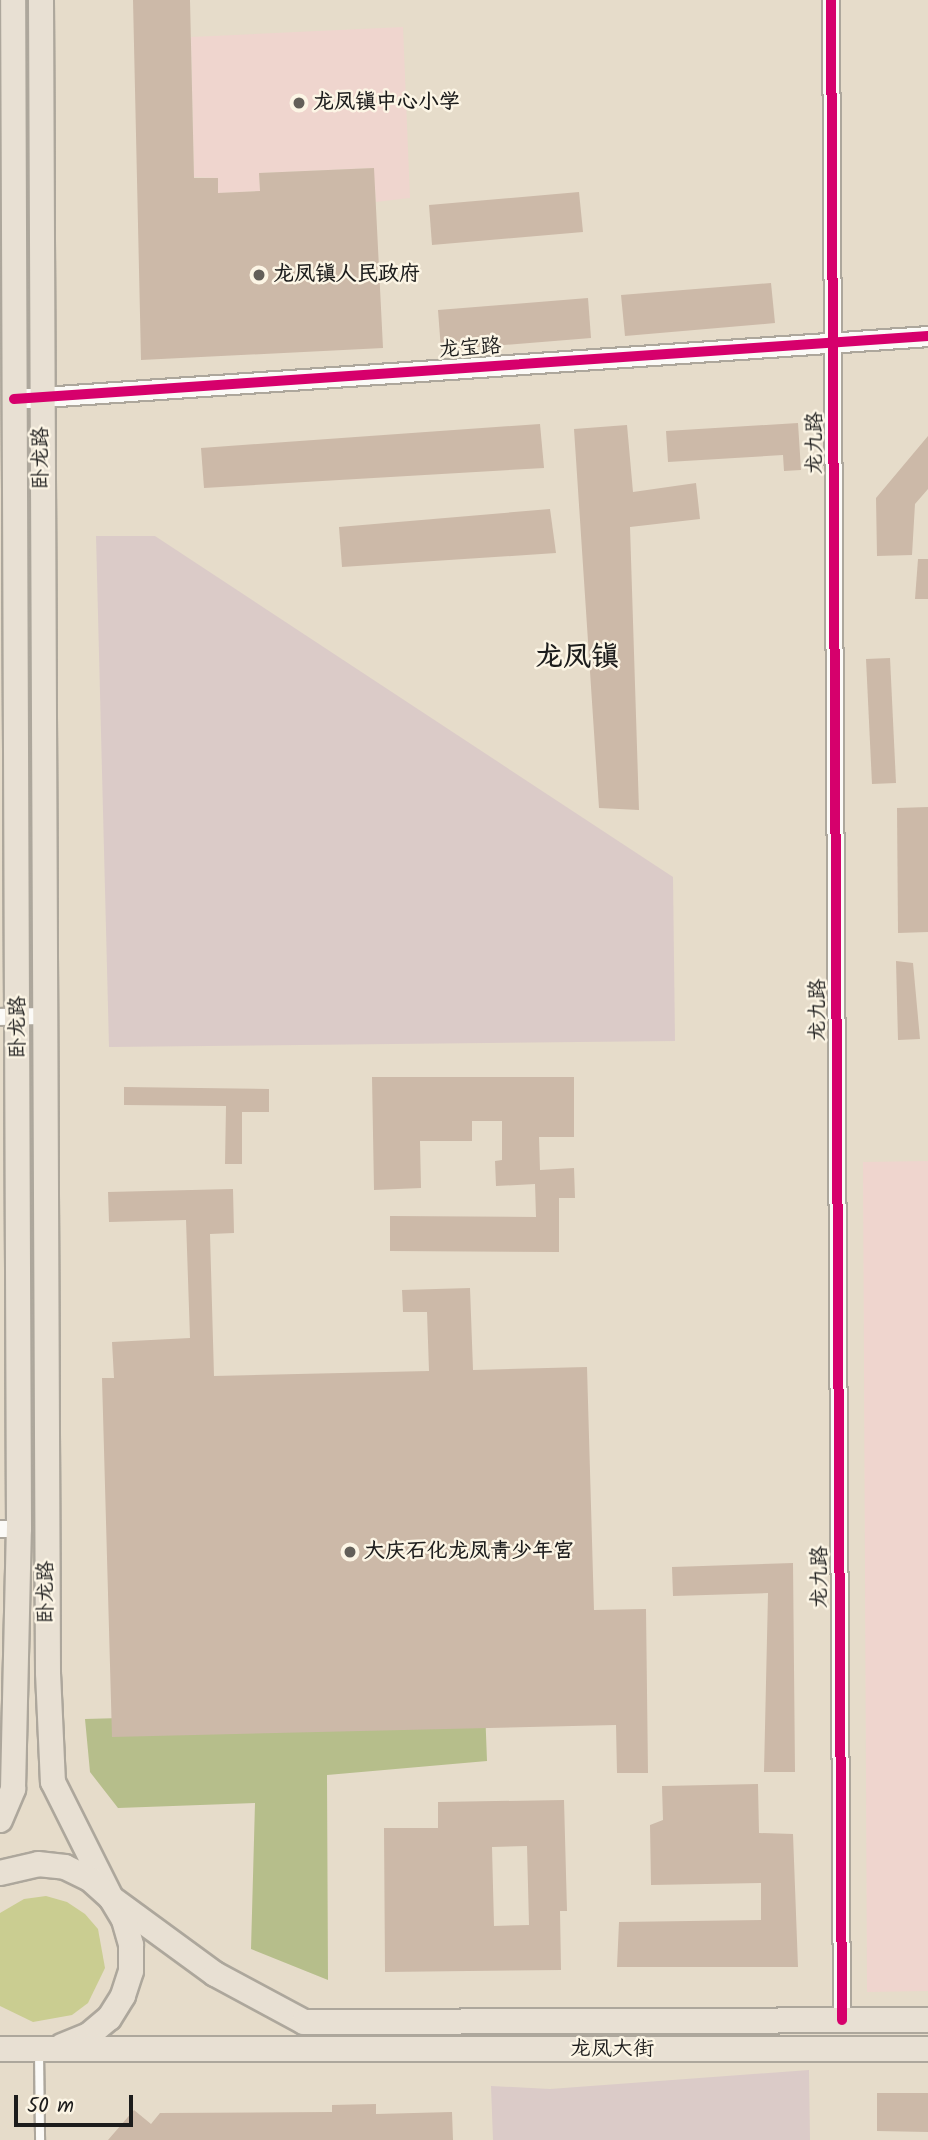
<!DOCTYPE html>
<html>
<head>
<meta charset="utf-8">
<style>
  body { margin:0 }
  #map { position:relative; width:928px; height:2140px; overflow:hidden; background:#e6dcca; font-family:Kalam,"LXGW WenKai TC",sans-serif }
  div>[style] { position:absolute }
  .built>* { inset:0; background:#efd5ce }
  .industrial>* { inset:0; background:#dbcbc8 }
  .green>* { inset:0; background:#cacd91 }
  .forest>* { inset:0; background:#b6be8b }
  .building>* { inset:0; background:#ccb9a8 }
  .roads { filter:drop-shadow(2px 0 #ada79c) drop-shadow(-2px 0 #ada79c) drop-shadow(0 2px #ada79c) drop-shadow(0 -2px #ada79c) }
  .service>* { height:8px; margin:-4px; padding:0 4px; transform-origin:4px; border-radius:4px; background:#fbfaf7 }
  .minor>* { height:16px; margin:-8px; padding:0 8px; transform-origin:8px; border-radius:8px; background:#fbfaf7 }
  .tertiary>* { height:19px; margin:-9.5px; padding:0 9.5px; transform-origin:9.5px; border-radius:9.5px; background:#fbfaf7 }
  .primary>* { height:24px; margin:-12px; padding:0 12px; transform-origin:12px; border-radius:12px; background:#e8e0d3 }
  .cycleway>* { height:10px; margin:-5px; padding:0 5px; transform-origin:5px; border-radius:5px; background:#d6006c }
  .dots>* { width:19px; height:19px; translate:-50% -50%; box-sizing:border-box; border:4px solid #fcf5e5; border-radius:50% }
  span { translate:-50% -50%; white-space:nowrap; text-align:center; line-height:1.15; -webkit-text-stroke:5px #fcf5e5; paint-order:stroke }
  .poi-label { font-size:21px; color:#1c1c1c; font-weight:700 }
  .left { translate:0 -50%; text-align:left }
  .street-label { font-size:21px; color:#1c1c1c }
  .district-label { font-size:28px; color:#1c1c1c; font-weight:700 }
  .scale { position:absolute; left:14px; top:2095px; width:119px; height:32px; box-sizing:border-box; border:4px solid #1c1c1c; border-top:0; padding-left:9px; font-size:21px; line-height:24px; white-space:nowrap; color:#1c1c1c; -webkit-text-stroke:5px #fcf5e5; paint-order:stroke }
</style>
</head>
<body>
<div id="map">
  <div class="built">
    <i style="clip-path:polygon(403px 27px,410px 198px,376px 202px,373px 168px,259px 173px,260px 191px,218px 193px,217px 178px,194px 177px,191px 37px)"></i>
    <i style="clip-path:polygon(928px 1161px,928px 1991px,867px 1992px,863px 1162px)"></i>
  </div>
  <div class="industrial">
    <i style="clip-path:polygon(96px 536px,155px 536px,673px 877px,675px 1041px,109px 1047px)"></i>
    <i style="clip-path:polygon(809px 2070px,810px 2140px,493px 2140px,491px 2086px,550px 2089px)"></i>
  </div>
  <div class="green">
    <i style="clip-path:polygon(46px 1896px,67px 1902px,85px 1914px,98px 1929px,105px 1968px,88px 2003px,72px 2015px,33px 2022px,0 2006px,0 1913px,24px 1899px)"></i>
  </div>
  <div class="forest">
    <i style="clip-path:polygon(485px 1708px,487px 1761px,327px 1775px,328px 1980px,251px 1949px,255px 1803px,118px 1808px,90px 1772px,85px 1719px)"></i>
  </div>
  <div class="building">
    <i style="clip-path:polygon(133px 0,190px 0,194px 178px,218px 178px,218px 193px,260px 191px,259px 173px,374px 168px,383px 348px,141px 360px)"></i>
    <i style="clip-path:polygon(579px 192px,583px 232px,432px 245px,429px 205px)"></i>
    <i style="clip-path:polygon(771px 283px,775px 323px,625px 336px,621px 295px)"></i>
    <i style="clip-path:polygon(588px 298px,591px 338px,441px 350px,438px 310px)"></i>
    <i style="clip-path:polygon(798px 423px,801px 470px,784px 471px,783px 455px,668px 462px,666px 431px)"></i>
    <i style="clip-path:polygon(540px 424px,544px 468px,204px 488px,201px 448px)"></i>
    <i style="clip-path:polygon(627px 425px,633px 492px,696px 483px,700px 519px,630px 527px,639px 810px,599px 808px,574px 429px)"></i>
    <i style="clip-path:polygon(928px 436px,928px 489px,915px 504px,912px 555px,877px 556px,876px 498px)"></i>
    <i style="clip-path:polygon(550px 509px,556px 553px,342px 567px,339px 527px)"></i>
    <i style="clip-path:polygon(918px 559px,928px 559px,928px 599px,915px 599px)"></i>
    <i style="clip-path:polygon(890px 658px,896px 783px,872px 784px,866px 659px)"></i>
    <i style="clip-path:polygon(928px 807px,928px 932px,898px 933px,897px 808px)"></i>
    <i style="clip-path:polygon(896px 961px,913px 963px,920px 1039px,898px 1040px)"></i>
    <i style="clip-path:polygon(372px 1077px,574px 1077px,574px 1137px,539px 1137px,540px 1170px,574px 1168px,575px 1198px,559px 1198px,559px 1252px,390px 1251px,390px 1216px,536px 1217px,535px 1184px,496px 1186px,495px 1161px,502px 1160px,502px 1121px,472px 1121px,472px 1141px,420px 1141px,421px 1188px,374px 1190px)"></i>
    <i style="clip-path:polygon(124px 1087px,269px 1089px,269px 1112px,242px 1112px,242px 1164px,225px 1164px,226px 1106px,124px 1105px)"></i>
    <i style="clip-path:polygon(233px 1189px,234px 1233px,210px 1234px,214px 1376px,429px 1371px,427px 1312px,403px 1312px,402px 1290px,470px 1288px,473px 1370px,587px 1367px,594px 1610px,646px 1609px,648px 1773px,617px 1773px,616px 1725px,112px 1737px,102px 1378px,114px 1378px,112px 1342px,190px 1338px,186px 1220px,109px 1222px,108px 1192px)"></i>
    <i style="clip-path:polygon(793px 1563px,795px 1772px,764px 1772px,768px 1593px,673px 1596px,672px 1567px)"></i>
    <i style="clip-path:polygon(758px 1784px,759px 1833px,793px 1834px,798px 1967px,617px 1967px,619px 1922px,761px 1920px,761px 1883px,651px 1885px,650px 1825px,663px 1820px,662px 1786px)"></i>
    <i style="clip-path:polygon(evenodd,564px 1800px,567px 1911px,560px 1911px,561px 1970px,385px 1972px,384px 1828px,438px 1828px,438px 1802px,564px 1800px,527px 1846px,529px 1925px,494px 1926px,492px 1847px,527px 1846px)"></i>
    <i style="clip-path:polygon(877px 2093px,928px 2093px,928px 2132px,877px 2131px)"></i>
    <i style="clip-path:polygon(376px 2104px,376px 2114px,452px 2112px,453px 2140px,108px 2140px,134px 2110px,151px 2124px,160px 2113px,332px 2112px,332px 2105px)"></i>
  </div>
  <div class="roads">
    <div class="service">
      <i style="left:39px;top:2052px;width:88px;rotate:89.3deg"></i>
    </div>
    <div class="minor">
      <i style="left:831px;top:0;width:2020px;rotate:89.69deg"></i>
      <i style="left:0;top:1017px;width:45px;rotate:-1.3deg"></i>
      <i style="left:0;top:1529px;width:19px"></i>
    </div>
    <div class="tertiary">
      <i style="left:14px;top:399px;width:916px;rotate:-3.94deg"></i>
    </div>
    <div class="primary">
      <i style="left:41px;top:0;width:1673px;rotate:89.76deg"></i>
      <i style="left:48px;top:1673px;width:109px;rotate:87.4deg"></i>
      <i style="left:53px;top:1782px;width:130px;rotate:63.4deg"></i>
      <i style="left:111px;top:1898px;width:129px;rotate:36.2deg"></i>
      <i style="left:215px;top:1974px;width:101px;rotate:28.3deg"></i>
      <i style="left:304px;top:2022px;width:624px;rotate:-0.18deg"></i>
      <i style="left:0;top:1820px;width:34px;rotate:-67deg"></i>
      <i style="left:13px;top:1789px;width:260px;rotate:-88.7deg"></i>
      <i style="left:19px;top:1529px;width:1529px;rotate:-90.22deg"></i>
      <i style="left:0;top:1873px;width:39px;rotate:-13deg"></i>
      <i style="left:38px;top:1864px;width:27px;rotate:6deg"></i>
      <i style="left:65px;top:1867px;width:28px;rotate:26deg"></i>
      <i style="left:90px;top:1879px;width:28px;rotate:42deg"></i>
      <i style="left:111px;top:1898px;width:26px;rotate:59deg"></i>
      <i style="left:124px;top:1920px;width:26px;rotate:74deg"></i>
      <i style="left:131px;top:1945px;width:26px;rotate:90deg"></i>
      <i style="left:131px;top:1971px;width:26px;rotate:108deg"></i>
      <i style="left:123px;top:1996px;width:26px;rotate:122deg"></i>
      <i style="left:109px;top:2018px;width:26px;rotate:140deg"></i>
      <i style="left:89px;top:2035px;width:29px;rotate:158deg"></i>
      <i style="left:0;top:2049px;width:928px"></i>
    </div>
  </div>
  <div class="cycleway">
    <i style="left:831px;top:0;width:2020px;rotate:89.69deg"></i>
    <i style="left:14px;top:399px;width:916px;rotate:-3.94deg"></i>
  </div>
  <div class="dots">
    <i style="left:299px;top:103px;background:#635f59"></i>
    <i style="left:259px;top:275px;background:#635f59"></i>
    <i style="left:350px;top:1552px;background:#635f59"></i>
  </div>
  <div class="poi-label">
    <span class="left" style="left:313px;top:103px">龙凤镇中心小学</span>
    <span class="left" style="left:273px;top:275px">龙凤镇人民政府</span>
    <span class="left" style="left:364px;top:1552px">大庆石化龙凤青少年宫</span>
  </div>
  <div class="street-label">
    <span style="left:470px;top:349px;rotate:-4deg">龙宝路</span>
    <span style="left:816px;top:443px;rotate:-90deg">龙九路</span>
    <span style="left:42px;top:458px;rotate:-90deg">卧龙路</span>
    <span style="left:819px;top:1010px;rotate:-90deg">龙九路</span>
    <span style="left:19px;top:1027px;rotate:-90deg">卧龙路</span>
    <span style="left:821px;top:1577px;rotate:-90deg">龙九路</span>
    <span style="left:47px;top:1592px;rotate:-90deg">卧龙路</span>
    <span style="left:612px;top:2050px">龙凤大街</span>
  </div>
  <div class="district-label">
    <span style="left:577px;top:658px">龙凤镇</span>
  </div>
  <div class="scale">50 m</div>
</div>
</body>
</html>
